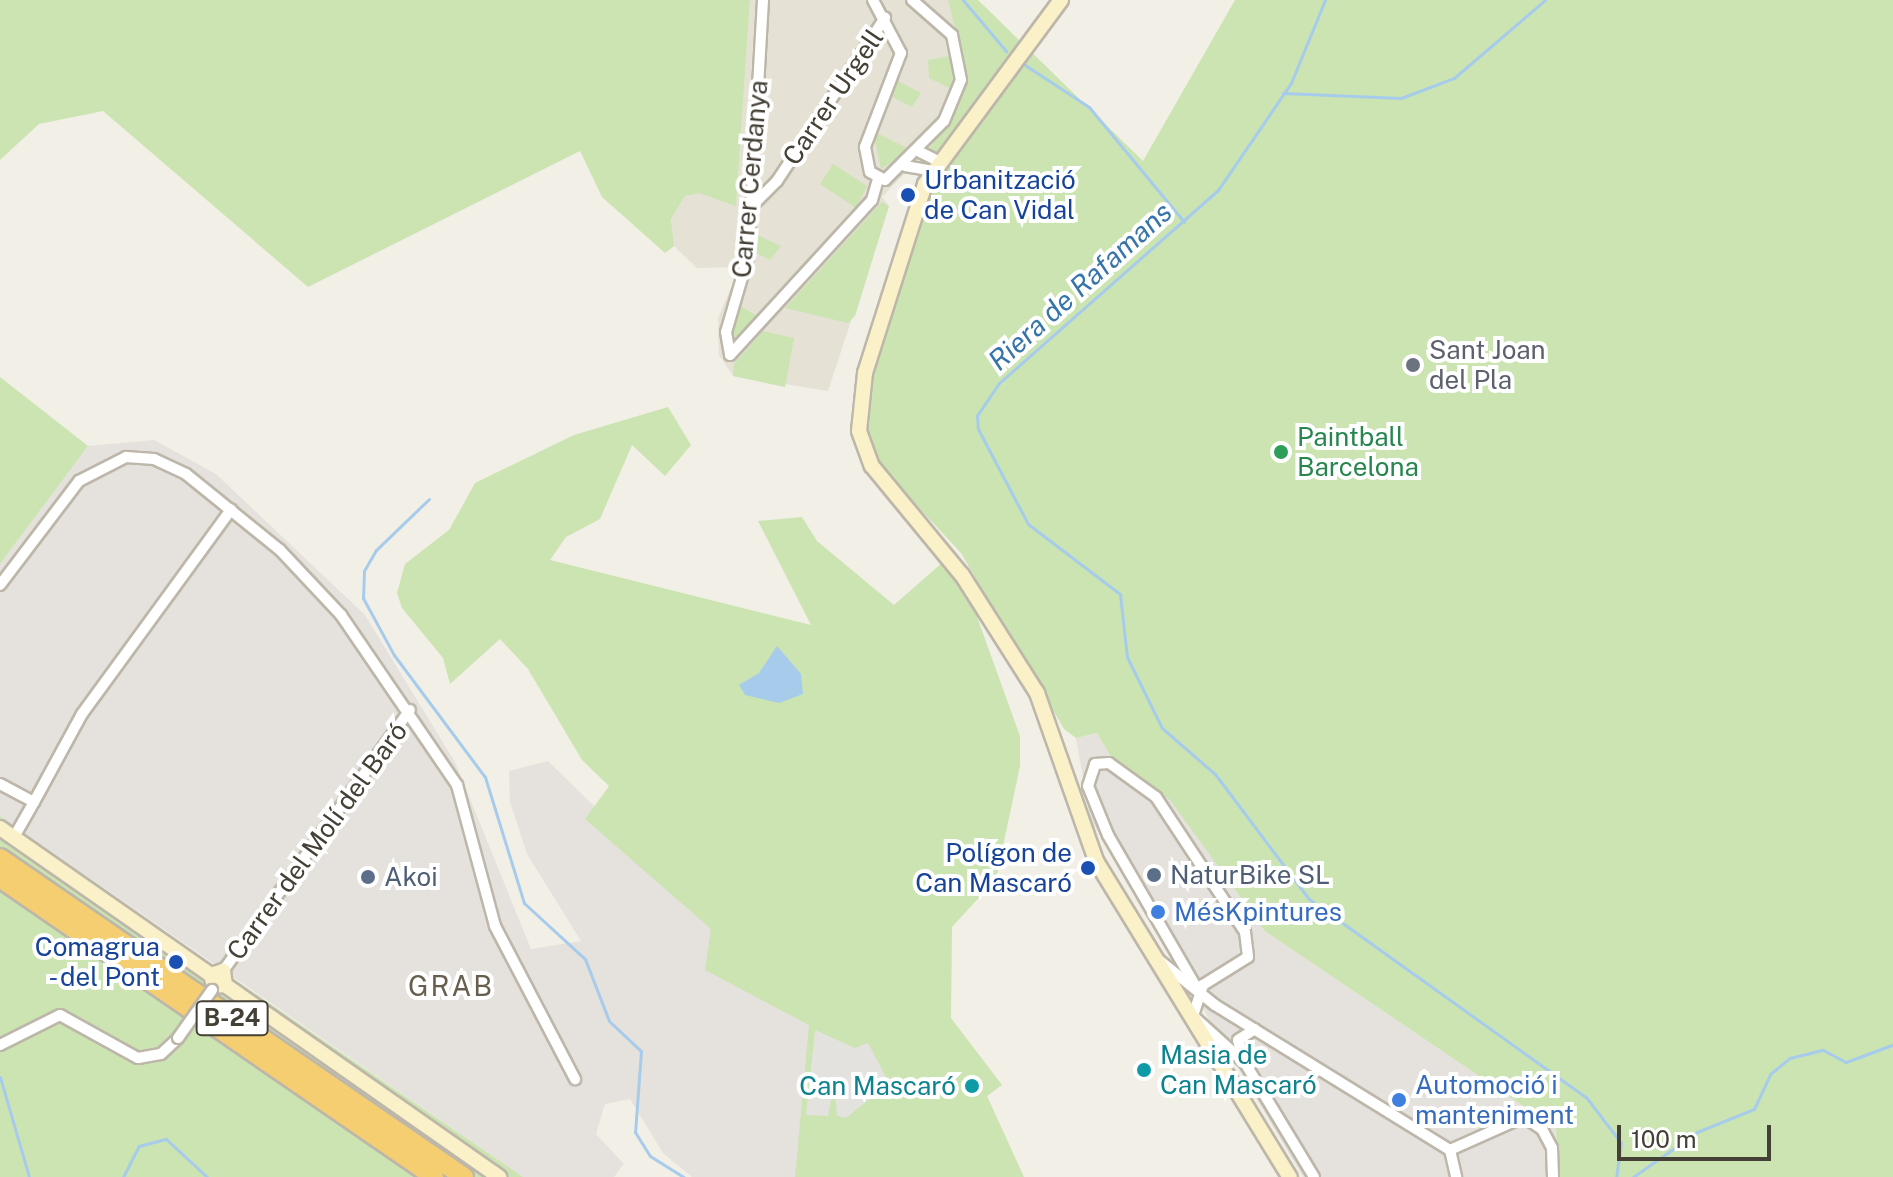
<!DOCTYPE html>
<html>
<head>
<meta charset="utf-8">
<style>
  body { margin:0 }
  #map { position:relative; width:1893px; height:1177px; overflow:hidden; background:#f2efe7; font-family:"Public Sans",sans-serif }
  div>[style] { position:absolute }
  .residential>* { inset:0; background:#e6e1d5 }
  .industrial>* { inset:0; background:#e5e1dc }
  .green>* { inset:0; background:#cbe4b2 }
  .parking>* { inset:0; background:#e4e2df }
  .water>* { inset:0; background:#a7cceb }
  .stream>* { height:3px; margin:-1.5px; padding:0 1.5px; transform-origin:1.5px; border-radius:1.5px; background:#a7cceb }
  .roads { filter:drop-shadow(2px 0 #bdb7aa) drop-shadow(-2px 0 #bdb7aa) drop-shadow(0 2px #bdb7aa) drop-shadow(0 -2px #bdb7aa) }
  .street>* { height:10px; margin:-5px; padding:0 5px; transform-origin:5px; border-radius:5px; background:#fff }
  .secondary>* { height:14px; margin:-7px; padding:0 7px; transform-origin:7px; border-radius:7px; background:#fbf1c8 }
  .highway>* { height:18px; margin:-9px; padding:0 9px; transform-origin:9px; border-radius:9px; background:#f4ce70 }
  .bridges { filter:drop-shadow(2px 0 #bdb7aa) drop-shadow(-2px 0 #bdb7aa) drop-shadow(0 2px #bdb7aa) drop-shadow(0 -2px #bdb7aa) }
  .street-bridge>* { height:10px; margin:-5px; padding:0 5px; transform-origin:5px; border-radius:5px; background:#fff }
  .dots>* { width:22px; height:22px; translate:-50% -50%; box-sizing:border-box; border:4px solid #fff; border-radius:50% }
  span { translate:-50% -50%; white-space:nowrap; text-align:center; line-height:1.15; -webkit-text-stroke:8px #fff; paint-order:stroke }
  .shield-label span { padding:2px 6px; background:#fff; border:2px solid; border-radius:6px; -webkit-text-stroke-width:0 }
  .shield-label { font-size:24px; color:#454036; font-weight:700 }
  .street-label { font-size:26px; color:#454036 }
  .transit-label { font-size:26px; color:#164399 }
  .left { translate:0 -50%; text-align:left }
  .right { translate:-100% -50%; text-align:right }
  .worship-label { font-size:26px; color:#5b616d }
  .leisure-label { font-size:26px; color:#27864d }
  .service-label { font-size:26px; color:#4e5e75 }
  .shop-label { font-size:26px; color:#366cbe }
  .culture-label { font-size:26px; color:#0d838f }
  .water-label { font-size:28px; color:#3674aa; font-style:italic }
  .neighbourhood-label { font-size:28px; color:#675e4e; letter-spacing:2px }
  .scale { position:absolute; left:1617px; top:1125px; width:154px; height:36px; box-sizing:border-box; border:4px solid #454036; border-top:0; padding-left:10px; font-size:24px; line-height:28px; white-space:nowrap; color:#454036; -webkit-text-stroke:6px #fff; paint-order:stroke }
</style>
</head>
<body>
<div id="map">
  <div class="residential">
    <i style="clip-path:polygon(750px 0,948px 0,962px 37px,962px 94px,929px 149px,882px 197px,889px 206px,828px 391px,733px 376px,719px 355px,718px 318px,740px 267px,697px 268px,674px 246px,671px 219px,685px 196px,699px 192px,736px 205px)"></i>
  </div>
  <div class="industrial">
    <i style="clip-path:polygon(154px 440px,216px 474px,365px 615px,455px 762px,531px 949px,581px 941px,527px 854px,510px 802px,509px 771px,548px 761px,821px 1028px,797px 1177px,692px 1177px,663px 1153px,630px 1099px,605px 1104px,596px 1134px,624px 1164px,614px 1177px,523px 1177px,0 816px,0 564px,88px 446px)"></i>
    <i style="clip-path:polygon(1097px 733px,1111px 756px,1169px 798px,1265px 931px,1556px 1128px,1558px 1177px,1303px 1177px,1090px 819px,1076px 738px)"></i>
  </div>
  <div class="green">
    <i style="clip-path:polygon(0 0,750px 0,736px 206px,699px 193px,685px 196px,671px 219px,674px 246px,665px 253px,602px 197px,580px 151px,308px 287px,103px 111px,39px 124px,0 160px)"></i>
    <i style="clip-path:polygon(948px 0,978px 0,1143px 161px,1235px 0,1893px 0,1893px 1177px,1558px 1177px,1556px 1128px,1265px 931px,1170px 800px,1110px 755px,1097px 733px,1076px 738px,1064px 729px,961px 553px,881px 467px,870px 441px,866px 406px,906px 254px,941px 169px,929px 149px,953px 115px,966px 71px)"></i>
    <i style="clip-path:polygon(956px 55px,957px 63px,955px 91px,929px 78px,928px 60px)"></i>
    <i style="clip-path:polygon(894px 79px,921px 93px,912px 107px,887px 94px)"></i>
    <i style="clip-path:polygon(873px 131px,911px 150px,881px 169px)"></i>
    <i style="clip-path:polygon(833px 164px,867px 186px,856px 208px,820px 184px)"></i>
    <i style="clip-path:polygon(882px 202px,889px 206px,855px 316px,848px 323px,785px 308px)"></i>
    <i style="clip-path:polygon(751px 232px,781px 246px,770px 260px,752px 251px)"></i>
    <i style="clip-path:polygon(738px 305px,760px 317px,733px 344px,731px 332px)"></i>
    <i style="clip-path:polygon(763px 331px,794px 338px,785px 387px,733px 376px,734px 364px)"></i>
    <i style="clip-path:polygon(0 377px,88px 446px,0 564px)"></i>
    <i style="clip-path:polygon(668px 407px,691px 445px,665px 476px,632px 445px,600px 519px,566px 537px,550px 560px,811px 625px,758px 521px,802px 517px,817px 541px,894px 605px,943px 562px,972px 603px,1020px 736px,1020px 766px,996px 879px,952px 927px,951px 1018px,1002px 1085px,987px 1096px,1024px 1177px,795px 1177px,809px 1025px,705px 970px,711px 929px,585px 819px,609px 786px,582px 760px,528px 669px,500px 639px,450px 684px,443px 658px,402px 608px,397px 593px,405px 564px,449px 530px,475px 483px,574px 435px)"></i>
    <i style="clip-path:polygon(0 816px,206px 960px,523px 1177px,0 1177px)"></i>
  </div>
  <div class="parking">
    <i style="clip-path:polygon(815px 1030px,855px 1048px,868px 1043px,889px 1083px,846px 1118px,837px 1116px,834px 1083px,828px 1116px,806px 1115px)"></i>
  </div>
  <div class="water">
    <i style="clip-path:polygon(777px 646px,801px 674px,803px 694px,779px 703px,745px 695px,739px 685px,759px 673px)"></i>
  </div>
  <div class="stream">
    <i style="left:963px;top:0;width:67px;rotate:49.9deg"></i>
    <i style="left:1325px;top:0;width:90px;rotate:112.3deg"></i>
    <i style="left:1291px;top:83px;width:130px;rotate:124.3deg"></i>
    <i style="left:1218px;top:190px;width:292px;rotate:138.6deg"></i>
    <i style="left:999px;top:383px;width:40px;rotate:124deg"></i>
    <i style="left:977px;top:416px;width:13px;rotate:86deg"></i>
    <i style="left:978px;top:429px;width:107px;rotate:62.2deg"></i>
    <i style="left:1028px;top:524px;width:116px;rotate:37.3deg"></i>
    <i style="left:1120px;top:594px;width:63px;rotate:83.7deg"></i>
    <i style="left:1127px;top:657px;width:79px;rotate:63.8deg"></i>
    <i style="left:1162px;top:728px;width:70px;rotate:41deg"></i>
    <i style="left:1215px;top:774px;width:156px;rotate:53.1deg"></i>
    <i style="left:1309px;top:899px;width:340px;rotate:35.6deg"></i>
    <i style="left:1586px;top:1097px;width:58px;rotate:52.7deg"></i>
    <i style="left:1621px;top:1143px;width:34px;rotate:98deg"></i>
    <i style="left:1025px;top:65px;width:77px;rotate:33.3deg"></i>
    <i style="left:1089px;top:107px;width:149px;rotate:50.4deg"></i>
    <i style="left:1283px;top:93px;width:118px;rotate:2.4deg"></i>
    <i style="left:1401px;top:98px;width:57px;rotate:-20.7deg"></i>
    <i style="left:1454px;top:78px;width:120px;rotate:-40.6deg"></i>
    <i style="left:429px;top:499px;width:74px;rotate:136.1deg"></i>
    <i style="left:376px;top:550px;width:24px;rotate:120deg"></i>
    <i style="left:364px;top:571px;width:27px;rotate:92deg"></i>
    <i style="left:363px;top:598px;width:65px;rotate:61.5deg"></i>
    <i style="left:394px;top:655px;width:152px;rotate:53.3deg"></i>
    <i style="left:485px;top:777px;width:132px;rotate:72.8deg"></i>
    <i style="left:524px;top:903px;width:83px;rotate:42.6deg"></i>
    <i style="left:585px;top:959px;width:66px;rotate:68.8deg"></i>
    <i style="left:609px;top:1021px;width:44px;rotate:43.2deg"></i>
    <i style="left:641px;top:1051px;width:81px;rotate:94.2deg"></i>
    <i style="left:635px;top:1132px;width:28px;rotate:58deg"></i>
    <i style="left:650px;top:1156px;width:40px;rotate:32deg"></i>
    <i style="left:0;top:1077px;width:104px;rotate:73.8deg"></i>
    <i style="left:123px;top:1177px;width:35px;rotate:-63deg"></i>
    <i style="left:139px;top:1146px;width:28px;rotate:-15deg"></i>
    <i style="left:166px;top:1139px;width:56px;rotate:42.8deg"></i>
    <i style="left:1633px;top:1177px;width:78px;rotate:-35.1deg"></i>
    <i style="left:1697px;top:1132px;width:61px;rotate:-22deg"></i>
    <i style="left:1754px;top:1109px;width:38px;rotate:-65deg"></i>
    <i style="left:1770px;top:1074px;width:26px;rotate:-39deg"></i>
    <i style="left:1790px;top:1058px;width:34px;rotate:-14deg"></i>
    <i style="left:1823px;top:1050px;width:26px;rotate:28deg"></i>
    <i style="left:1846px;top:1062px;width:49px;rotate:-20.3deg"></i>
  </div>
  <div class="roads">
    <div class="street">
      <i style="left:763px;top:0;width:257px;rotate:93.3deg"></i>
      <i style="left:748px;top:257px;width:78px;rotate:106.3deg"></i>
      <i style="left:726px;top:332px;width:23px;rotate:80deg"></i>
      <i style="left:730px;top:355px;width:210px;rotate:-47.5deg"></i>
      <i style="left:872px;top:200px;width:22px;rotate:-74deg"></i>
      <i style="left:873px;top:0;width:60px;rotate:62.2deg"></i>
      <i style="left:901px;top:53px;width:101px;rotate:111deg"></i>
      <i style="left:865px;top:147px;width:25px;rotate:79deg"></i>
      <i style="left:870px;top:172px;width:17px;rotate:28deg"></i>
      <i style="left:885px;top:180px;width:83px;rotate:-45deg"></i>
      <i style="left:944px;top:121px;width:44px;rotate:-67.5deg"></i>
      <i style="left:961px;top:80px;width:46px;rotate:-101.3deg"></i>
      <i style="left:952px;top:35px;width:53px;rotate:-138.8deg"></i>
      <i style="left:920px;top:152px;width:20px;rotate:27deg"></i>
      <i style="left:905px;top:166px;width:27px;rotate:10deg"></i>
      <i style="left:748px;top:210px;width:41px;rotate:-45deg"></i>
      <i style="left:777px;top:181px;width:196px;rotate:-56.5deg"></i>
      <i style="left:0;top:585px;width:131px;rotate:-52.8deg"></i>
      <i style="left:79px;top:481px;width:53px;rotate:-27.1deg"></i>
      <i style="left:126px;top:457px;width:28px;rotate:4deg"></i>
      <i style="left:154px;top:459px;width:35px;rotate:25deg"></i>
      <i style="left:186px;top:474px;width:121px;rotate:39deg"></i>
      <i style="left:280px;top:550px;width:89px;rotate:46.8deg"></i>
      <i style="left:341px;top:615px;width:206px;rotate:55.7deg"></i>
      <i style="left:457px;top:785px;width:146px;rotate:74.9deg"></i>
      <i style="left:495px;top:926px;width:173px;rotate:62.4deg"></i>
      <i style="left:0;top:784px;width:38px;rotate:28deg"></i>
      <i style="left:34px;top:802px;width:40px;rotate:119.7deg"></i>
      <i style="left:34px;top:802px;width:100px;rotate:-61.4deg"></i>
      <i style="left:82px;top:714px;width:253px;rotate:-53.9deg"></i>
      <i style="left:1160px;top:961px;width:70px;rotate:38.7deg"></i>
      <i style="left:1215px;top:1005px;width:276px;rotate:31.7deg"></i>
      <i style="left:1450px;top:1150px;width:28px;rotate:77deg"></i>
      <i style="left:223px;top:971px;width:321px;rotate:-54.4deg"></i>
      <i style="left:1199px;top:992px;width:181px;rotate:-120.1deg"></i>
      <i style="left:1108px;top:835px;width:53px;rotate:-112.2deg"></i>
      <i style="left:1088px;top:786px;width:23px;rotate:-72deg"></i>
      <i style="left:1095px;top:764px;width:14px;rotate:-4deg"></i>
      <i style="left:1109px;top:763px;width:58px;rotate:35.9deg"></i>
      <i style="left:1156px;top:797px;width:162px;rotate:56.6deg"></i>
      <i style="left:1245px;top:932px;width:25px;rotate:83deg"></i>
      <i style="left:1248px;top:957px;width:53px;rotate:148.1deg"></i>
      <i style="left:1203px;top:985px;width:33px;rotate:108deg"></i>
      <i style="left:1193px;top:1016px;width:70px;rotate:42.1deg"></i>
      <i style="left:1245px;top:1063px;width:133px;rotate:58.8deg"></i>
      <i style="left:0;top:1045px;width:67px;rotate:-26.6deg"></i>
      <i style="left:60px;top:1015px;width:89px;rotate:28.9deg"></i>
      <i style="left:138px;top:1058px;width:23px;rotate:-10deg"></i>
      <i style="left:161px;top:1054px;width:23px;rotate:-43deg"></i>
      <i style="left:1242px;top:1057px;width:17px;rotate:-103deg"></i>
      <i style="left:1238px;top:1040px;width:20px;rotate:-33deg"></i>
      <i style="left:1450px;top:1150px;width:81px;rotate:-24deg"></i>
      <i style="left:1524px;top:1117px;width:22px;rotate:34deg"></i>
      <i style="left:1542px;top:1129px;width:21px;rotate:62deg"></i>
      <i style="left:1552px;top:1148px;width:29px;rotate:88deg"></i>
    </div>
    <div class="secondary">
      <i style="left:1061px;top:0;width:229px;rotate:126.5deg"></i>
      <i style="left:925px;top:184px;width:198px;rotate:107.6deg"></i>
      <i style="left:865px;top:373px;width:58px;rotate:95.9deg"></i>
      <i style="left:859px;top:431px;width:37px;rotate:70deg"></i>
      <i style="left:872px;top:466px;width:141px;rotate:50.5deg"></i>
      <i style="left:962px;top:575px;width:140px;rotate:57.6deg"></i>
      <i style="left:1037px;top:693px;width:178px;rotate:70.6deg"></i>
      <i style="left:1096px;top:861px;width:371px;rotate:58.5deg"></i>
      <i style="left:0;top:828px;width:257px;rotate:34.9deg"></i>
      <i style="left:211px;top:975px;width:11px;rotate:75deg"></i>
      <i style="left:214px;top:986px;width:11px;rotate:-5deg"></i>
      <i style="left:225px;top:985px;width:335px;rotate:35deg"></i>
      <i style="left:211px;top:975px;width:13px;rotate:-18deg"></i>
      <i style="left:223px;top:971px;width:14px;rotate:82deg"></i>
    </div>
    <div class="highway">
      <i style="left:0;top:858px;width:563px;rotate:34.51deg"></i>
      <i style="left:0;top:878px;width:527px;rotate:34.56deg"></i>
    </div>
  </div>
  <div class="bridges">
    <div class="street-bridge">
      <i style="left:178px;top:1038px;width:59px;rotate:-54.7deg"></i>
    </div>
  </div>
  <div class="dots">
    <i style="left:908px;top:195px;background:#1a4fb4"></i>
    <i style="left:1413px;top:365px;background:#6b7280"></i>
    <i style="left:1281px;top:452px;background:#2e9e5b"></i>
    <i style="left:1088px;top:868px;background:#1a4fb4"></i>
    <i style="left:1154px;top:875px;background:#5c6f8a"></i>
    <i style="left:368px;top:877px;background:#5c6f8a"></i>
    <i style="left:1158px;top:912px;background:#3f7fe0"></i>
    <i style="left:176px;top:962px;background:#1a4fb4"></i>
    <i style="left:1144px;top:1070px;background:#0f9aa8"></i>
    <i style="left:972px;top:1086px;background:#0f9aa8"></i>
    <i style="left:1399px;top:1100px;background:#3f7fe0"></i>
  </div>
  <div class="shield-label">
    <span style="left:232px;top:1018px">B-24</span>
  </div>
  <div class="street-label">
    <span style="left:833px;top:97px;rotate:-56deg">Carrer Urgell</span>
    <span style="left:750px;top:179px;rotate:-85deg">Carrer Cerdanya</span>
    <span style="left:317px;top:841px;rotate:-54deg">Carrer del Molí del Baró</span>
  </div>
  <div class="transit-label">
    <span class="left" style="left:924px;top:195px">Urbanització<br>de Can Vidal</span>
    <span class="right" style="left:1072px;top:868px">Polígon de<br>Can Mascaró</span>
    <span class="right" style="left:160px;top:962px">Comagrua<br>- del Pont</span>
  </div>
  <div class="worship-label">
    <span class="left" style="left:1429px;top:365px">Sant Joan<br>del Pla</span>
  </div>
  <div class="leisure-label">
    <span class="left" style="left:1297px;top:452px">Paintball<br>Barcelona</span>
  </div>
  <div class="service-label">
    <span class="left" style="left:1170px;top:875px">NaturBike SL</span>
    <span class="left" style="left:384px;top:877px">Akoi</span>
  </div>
  <div class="shop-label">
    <span class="left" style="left:1174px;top:912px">MésKpintures</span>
    <span class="left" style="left:1415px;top:1100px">Automoció i<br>manteniment</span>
  </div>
  <div class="culture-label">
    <span class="left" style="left:1160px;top:1070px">Masia de<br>Can Mascaró</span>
    <span class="right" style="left:956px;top:1086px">Can Mascaró</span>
  </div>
  <div class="water-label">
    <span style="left:1080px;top:286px;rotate:-42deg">Riera de Rafamans</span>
  </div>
  <div class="neighbourhood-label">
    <span style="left:451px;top:986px">GRAB</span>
  </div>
  <div class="scale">100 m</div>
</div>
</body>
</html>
